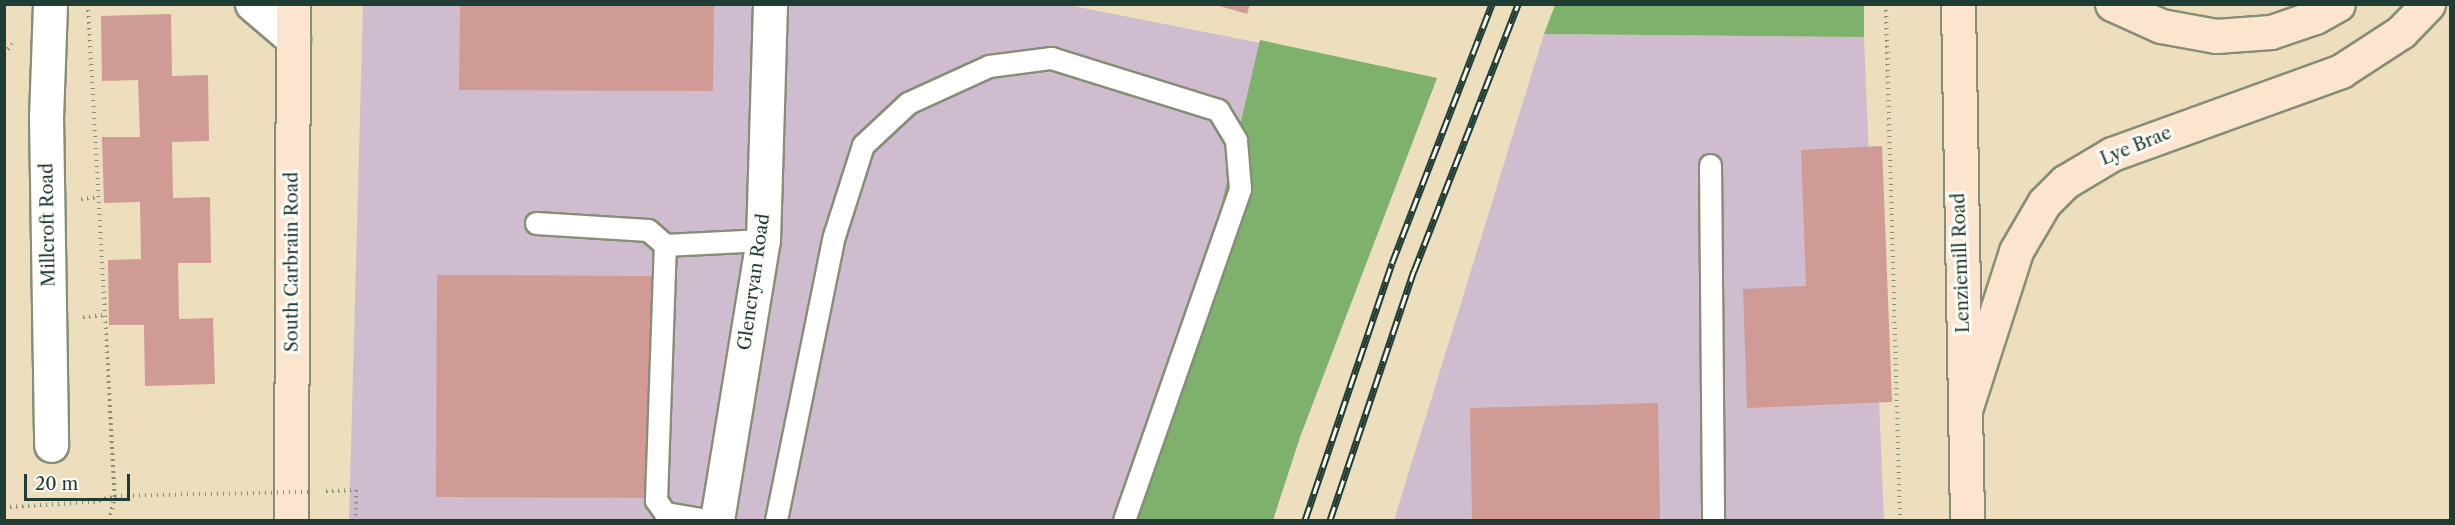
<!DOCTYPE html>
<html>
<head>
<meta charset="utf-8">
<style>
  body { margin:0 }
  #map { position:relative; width:2455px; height:525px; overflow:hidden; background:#eddfbd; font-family:"Libre Caslon Text",serif }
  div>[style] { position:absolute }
  .industrial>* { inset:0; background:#cfbdcf }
  .forest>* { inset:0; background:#7eb16c }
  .building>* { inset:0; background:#d09a95 }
  .path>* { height:4px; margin-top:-2px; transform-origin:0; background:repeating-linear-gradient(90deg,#868e78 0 1.5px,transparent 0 6px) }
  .roads { filter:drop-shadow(2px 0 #868e78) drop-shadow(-2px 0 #868e78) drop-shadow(0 2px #868e78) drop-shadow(0 -2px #868e78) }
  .lane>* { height:21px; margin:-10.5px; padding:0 10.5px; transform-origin:10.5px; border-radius:10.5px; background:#fff }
  .street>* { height:33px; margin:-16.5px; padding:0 16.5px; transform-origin:16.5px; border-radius:16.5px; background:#fff }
  .secondary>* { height:33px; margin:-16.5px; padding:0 16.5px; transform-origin:16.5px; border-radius:16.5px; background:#fce5cf }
  .rail>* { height:7px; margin-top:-3.5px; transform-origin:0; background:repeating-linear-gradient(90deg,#fdfcf7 0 14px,#1f3d34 0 28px); box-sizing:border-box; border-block:2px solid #1f3d34 }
  .path-bridge>* { height:4px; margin-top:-2px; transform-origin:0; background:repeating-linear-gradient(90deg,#868e78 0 1.5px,transparent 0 6px) }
  span { translate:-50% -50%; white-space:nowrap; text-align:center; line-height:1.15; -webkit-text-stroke:6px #fdfcf7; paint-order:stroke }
  .street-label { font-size:18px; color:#1f3d34 }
  .frame { position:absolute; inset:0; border:6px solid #1f3d34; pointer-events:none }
  .scale { position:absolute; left:24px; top:474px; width:106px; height:27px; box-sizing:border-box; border:3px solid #1f3d34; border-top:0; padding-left:8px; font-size:18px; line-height:21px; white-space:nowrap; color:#1f3d34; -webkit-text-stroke:4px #fdfcf7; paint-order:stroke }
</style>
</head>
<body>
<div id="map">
  <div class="industrial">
    <i style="clip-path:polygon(363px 5px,1068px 5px,1437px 78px,1300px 437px,1273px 520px,349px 520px)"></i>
    <i style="clip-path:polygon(1544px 34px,1864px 37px,1884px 520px,1394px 520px)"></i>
  </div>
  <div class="forest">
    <i style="clip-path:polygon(1555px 5px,1864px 5px,1864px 37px,1544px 34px)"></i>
    <i style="clip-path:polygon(1260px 40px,1437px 78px,1300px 437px,1273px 520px,1135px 520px,1177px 396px)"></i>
  </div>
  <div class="building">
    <i style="clip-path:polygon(460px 4px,714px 4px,713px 91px,459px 90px)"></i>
    <i style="clip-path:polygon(1213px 4px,1250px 4px,1247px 14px)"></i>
    <i style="clip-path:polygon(171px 14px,172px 76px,208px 75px,209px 141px,172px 142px,173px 198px,210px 197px,211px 263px,178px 263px,179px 319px,213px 318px,215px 384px,145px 386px,144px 325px,109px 325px,108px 260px,141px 259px,140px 202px,104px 203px,102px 137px,140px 137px,138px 80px,102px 81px,101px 16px)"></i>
    <i style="clip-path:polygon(1882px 146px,1892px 402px,1747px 408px,1743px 289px,1806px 286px,1801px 150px)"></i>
    <i style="clip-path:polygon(437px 275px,653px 276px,651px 498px,436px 497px)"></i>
    <i style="clip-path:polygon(1658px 403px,1660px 520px,1472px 520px,1470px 408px)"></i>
  </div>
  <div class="path">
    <i style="left:88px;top:4px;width:493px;rotate:86.9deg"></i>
    <i style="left:115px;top:496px;width:25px;rotate:104deg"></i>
    <i style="left:1886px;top:4px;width:516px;rotate:88.45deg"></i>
    <i style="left:4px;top:54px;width:13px;rotate:-51deg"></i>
    <i style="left:81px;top:199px;width:17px;rotate:-7deg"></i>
    <i style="left:83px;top:317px;width:22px;rotate:-5deg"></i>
    <i style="left:326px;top:491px;width:30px;rotate:-2deg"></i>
    <i style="left:356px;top:490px;width:30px;rotate:92deg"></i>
  </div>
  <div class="roads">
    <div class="lane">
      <i style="left:1710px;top:165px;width:355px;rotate:89.5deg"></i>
      <i style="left:536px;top:223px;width:112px;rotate:3.6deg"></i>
      <i style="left:648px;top:230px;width:23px;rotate:41deg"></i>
      <i style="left:707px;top:520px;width:43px;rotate:-170.5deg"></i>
      <i style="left:665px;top:513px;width:16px;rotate:-125deg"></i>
      <i style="left:656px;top:500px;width:255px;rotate:-88deg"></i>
      <i style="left:665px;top:245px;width:98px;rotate:-2.9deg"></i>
      <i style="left:776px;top:520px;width:290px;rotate:-78.5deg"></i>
      <i style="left:834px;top:236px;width:96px;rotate:-72.3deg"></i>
      <i style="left:863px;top:145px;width:62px;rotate:-43deg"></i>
      <i style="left:908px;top:103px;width:89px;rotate:-24.6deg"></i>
      <i style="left:989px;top:66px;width:63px;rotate:-7.4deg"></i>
      <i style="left:1051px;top:58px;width:175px;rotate:17.3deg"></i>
      <i style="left:1218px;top:110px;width:35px;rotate:59deg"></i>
      <i style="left:1236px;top:140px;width:49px;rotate:85.3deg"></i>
      <i style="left:1240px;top:189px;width:351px;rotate:109.3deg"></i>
    </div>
    <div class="street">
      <i style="left:50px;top:4px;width:112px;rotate:92deg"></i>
      <i style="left:46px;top:116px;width:329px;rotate:89.1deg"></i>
      <i style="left:252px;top:4px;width:54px;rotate:40.5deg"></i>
      <i style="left:717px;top:520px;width:284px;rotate:-80.7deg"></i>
      <i style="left:763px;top:240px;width:236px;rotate:-88.3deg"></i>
    </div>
    <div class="secondary">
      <i style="left:1958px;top:4px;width:516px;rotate:89deg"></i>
      <i style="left:2112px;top:4px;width:54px;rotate:24.2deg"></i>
      <i style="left:2161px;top:26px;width:56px;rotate:10.3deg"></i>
      <i style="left:2216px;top:36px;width:55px;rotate:-4.2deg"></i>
      <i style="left:2271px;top:32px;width:46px;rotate:-18.8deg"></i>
      <i style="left:2315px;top:17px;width:26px;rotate:-29deg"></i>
      <i style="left:1966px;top:407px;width:164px;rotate:-72.2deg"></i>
      <i style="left:2016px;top:251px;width:56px;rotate:-59.7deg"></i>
      <i style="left:2044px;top:203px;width:30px;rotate:-45deg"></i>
      <i style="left:2065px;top:182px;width:55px;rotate:-30.8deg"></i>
      <i style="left:2112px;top:154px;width:244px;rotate:-19.9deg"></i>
      <i style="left:2341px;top:71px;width:72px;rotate:-33deg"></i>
      <i style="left:2401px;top:32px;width:39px;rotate:-46deg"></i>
      <i style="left:291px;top:520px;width:516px;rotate:-89.78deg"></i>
    </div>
  </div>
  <div class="rail">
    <i style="left:1305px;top:520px;width:271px;rotate:-71.3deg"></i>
    <i style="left:1392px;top:263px;width:278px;rotate:-68.9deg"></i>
    <i style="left:1330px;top:520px;width:263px;rotate:-71.4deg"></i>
    <i style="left:1414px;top:271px;width:287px;rotate:-68.7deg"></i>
  </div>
  <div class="path-bridge">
    <i style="left:4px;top:507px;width:89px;rotate:-3.2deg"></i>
    <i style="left:93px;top:502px;width:23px;rotate:-15deg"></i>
    <i style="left:115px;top:496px;width:198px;rotate:-1.2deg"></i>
  </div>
  <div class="street-label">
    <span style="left:2136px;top:146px;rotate:-22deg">Lye Brae</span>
    <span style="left:48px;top:225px;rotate:-91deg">Millcroft Road</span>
    <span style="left:292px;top:262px;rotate:-90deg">South Carbrain Road</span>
    <span style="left:1961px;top:263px;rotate:-92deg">Lenziemill Road</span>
    <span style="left:754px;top:282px;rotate:-82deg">Glencryan Road</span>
  </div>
  <div class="frame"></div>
  <div class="scale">20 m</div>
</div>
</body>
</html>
